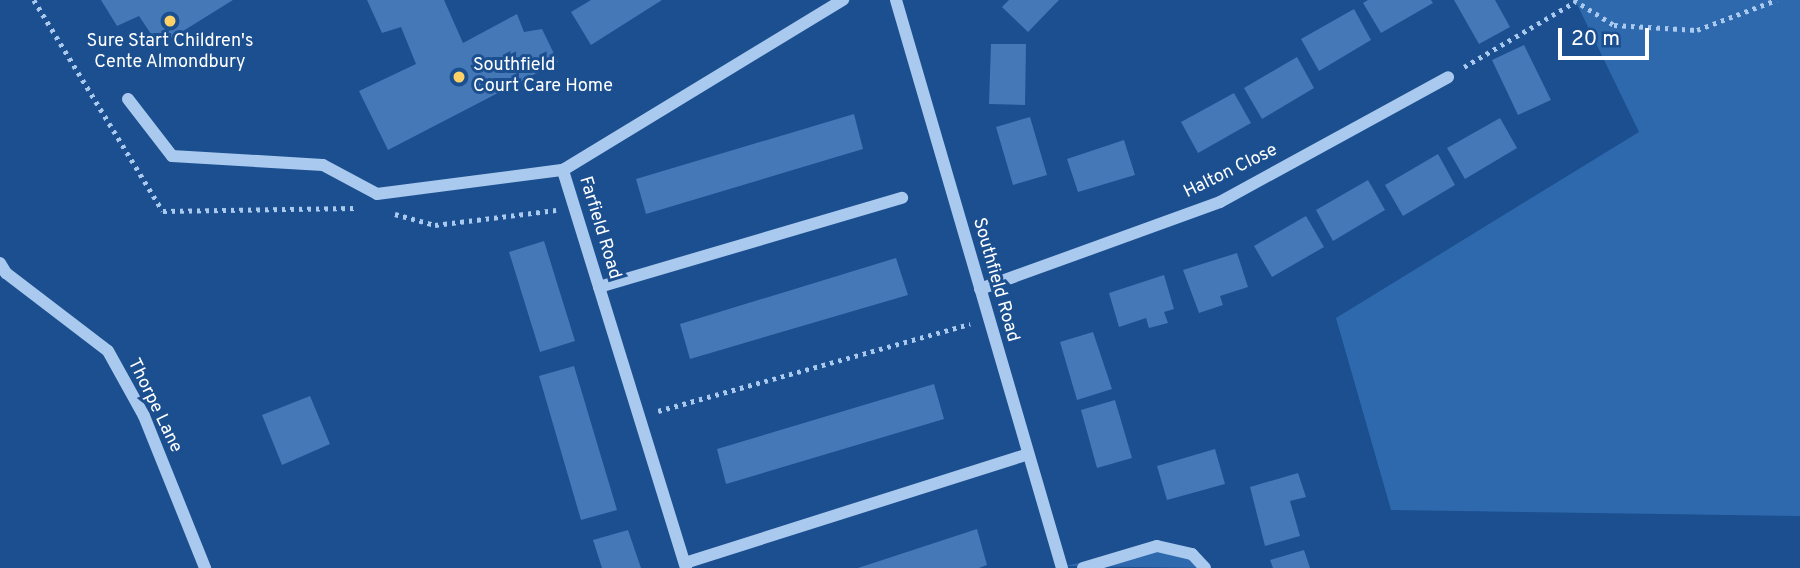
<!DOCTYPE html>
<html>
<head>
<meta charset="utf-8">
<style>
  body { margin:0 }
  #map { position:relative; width:1800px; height:568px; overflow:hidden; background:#1b4f8f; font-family:Overpass,sans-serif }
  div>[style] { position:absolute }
  .green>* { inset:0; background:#2e69ad }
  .building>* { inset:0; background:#4478b7 }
  .path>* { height:4.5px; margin-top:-2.25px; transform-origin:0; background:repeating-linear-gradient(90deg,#a9c9ee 0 3.5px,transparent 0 8.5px) }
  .minor>* { height:12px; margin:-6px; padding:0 6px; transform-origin:6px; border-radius:6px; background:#a9c9ee }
  .dots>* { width:19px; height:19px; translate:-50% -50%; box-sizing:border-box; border:4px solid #1b4f8f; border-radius:50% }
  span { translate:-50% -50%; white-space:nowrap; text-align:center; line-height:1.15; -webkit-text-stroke:6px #1b4f8f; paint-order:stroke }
  .poi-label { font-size:18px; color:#fff }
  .left { translate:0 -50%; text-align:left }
  .street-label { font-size:18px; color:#fff }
  .scale { position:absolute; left:1558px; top:28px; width:91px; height:32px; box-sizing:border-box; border:4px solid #fff; border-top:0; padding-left:9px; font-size:21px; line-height:24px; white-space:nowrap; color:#fff; -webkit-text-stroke:5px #1b4f8f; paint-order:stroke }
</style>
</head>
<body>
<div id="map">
  <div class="green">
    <i style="clip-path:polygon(1575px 0,1800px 0,1800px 516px,1391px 510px,1336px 318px,1639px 132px)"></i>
    <i style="clip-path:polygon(1157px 546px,1192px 554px,1205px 568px,1065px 566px)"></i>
  </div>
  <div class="building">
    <i style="clip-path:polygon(101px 0,233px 0,159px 46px,139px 16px,117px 26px)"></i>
    <i style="clip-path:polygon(367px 0,444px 0,463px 43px,517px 14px,524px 32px,542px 29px,558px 62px,388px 150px,359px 91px,416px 64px,401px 27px,382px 33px)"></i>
    <i style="clip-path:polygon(591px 0,662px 0,591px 45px,571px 12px)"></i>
    <i style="clip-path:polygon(1009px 0,1059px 0,1028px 32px,1002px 7px)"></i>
    <i style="clip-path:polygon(1368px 0,1431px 0,1433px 3px,1381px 33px,1363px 3px)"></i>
    <i style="clip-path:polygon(1454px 0,1495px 0,1510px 27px,1479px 44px)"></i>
    <i style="clip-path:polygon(1354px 9px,1371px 40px,1319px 71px,1301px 39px)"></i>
    <i style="clip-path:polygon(991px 44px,1026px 44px,1025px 105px,989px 104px)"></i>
    <i style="clip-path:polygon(1524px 45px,1551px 100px,1518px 115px,1492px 60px)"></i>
    <i style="clip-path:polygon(1297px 57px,1314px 88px,1262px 119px,1244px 88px)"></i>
    <i style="clip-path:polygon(1234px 93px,1251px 123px,1198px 153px,1181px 122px)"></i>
    <i style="clip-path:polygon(854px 114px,863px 149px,646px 214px,636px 179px)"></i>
    <i style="clip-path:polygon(1030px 117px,1047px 175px,1013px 185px,996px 127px)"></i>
    <i style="clip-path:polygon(1500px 118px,1517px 148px,1465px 179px,1447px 148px)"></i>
    <i style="clip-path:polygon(1124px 140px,1135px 175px,1078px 192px,1067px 159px)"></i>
    <i style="clip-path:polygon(1438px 154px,1455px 185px,1403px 216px,1385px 185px)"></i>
    <i style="clip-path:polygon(1368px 180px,1385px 210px,1333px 241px,1316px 210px)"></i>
    <i style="clip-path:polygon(1306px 216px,1324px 247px,1272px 277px,1254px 246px)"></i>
    <i style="clip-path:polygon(544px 241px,575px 341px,540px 352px,509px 252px)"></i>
    <i style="clip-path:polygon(1237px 253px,1248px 287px,1220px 296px,1223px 305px,1199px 313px,1183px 270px)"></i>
    <i style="clip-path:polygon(896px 258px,908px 295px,690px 359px,680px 324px)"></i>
    <i style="clip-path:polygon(1164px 275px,1174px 309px,1164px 312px,1168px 323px,1149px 328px,1146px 318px,1119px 327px,1109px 293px)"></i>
    <i style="clip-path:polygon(1093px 332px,1112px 389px,1077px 400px,1060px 342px)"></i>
    <i style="clip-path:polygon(574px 366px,617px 510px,581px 520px,539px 376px)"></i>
    <i style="clip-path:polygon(934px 384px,944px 419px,726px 484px,717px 449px)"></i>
    <i style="clip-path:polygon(310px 396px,330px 444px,282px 465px,262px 415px)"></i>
    <i style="clip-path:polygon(1115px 400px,1132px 458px,1097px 468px,1081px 410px)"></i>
    <i style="clip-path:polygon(1215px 449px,1225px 484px,1167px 500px,1157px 466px)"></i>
    <i style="clip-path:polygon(1298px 473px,1306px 497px,1290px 501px,1300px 536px,1265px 546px,1250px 487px)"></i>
    <i style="clip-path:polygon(977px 529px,987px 565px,979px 568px,858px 568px)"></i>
    <i style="clip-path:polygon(628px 530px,641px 568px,602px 568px,593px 540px)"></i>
    <i style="clip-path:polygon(1304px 550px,1310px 568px,1273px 568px,1270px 560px)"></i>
  </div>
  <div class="path">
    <i style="left:34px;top:0;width:247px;rotate:58.6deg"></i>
    <i style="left:163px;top:211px;width:193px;rotate:-0.9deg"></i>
    <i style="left:1574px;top:0;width:47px;rotate:32deg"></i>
    <i style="left:1614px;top:25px;width:83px;rotate:3.4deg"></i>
    <i style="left:1697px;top:30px;width:85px;rotate:-20.8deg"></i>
    <i style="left:1464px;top:67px;width:129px;rotate:-30.4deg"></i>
    <i style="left:395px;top:214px;width:41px;rotate:15.4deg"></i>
    <i style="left:435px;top:225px;width:122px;rotate:-7.1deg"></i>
    <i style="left:658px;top:411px;width:324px;rotate:-15.6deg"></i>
  </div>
  <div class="minor">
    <i style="left:896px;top:0;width:592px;rotate:73.71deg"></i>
    <i style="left:128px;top:99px;width:72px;rotate:52.3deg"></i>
    <i style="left:172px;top:156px;width:151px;rotate:3.4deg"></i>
    <i style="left:323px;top:165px;width:61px;rotate:28.2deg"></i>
    <i style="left:377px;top:194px;width:188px;rotate:-7.4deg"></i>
    <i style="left:0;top:263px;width:12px;rotate:59deg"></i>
    <i style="left:6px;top:273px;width:128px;rotate:37.4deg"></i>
    <i style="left:108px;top:351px;width:74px;rotate:61deg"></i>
    <i style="left:144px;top:416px;width:164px;rotate:68.1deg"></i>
    <i style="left:599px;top:287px;width:316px;rotate:-16.4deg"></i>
    <i style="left:980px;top:289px;width:255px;rotate:-19.9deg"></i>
    <i style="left:1220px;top:202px;width:260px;rotate:-28.7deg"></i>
    <i style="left:685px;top:563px;width:358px;rotate:-17.6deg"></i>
    <i style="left:686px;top:568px;width:417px;rotate:-107.2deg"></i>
    <i style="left:563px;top:170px;width:328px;rotate:-31.3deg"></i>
    <i style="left:1083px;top:568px;width:77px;rotate:-16.6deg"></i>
    <i style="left:1157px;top:546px;width:36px;rotate:13deg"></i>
    <i style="left:1192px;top:554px;width:19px;rotate:47deg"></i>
  </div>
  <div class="dots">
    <i style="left:170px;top:21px;background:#ffd166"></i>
    <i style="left:459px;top:77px;background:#ffd166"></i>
  </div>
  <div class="poi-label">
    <span style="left:170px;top:53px">Sure Start Children's<br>Cente Almondbury</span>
    <span class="left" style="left:473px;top:77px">Southfield<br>Court Care Home</span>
  </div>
  <div class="street-label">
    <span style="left:1231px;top:172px;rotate:-26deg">Halton Close</span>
    <span style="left:599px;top:228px;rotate:73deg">Farfield Road</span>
    <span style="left:995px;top:280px;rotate:74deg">Southfield Road</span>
    <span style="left:154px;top:406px;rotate:64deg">Thorpe Lane</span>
  </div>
  <div class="scale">20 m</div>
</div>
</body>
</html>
